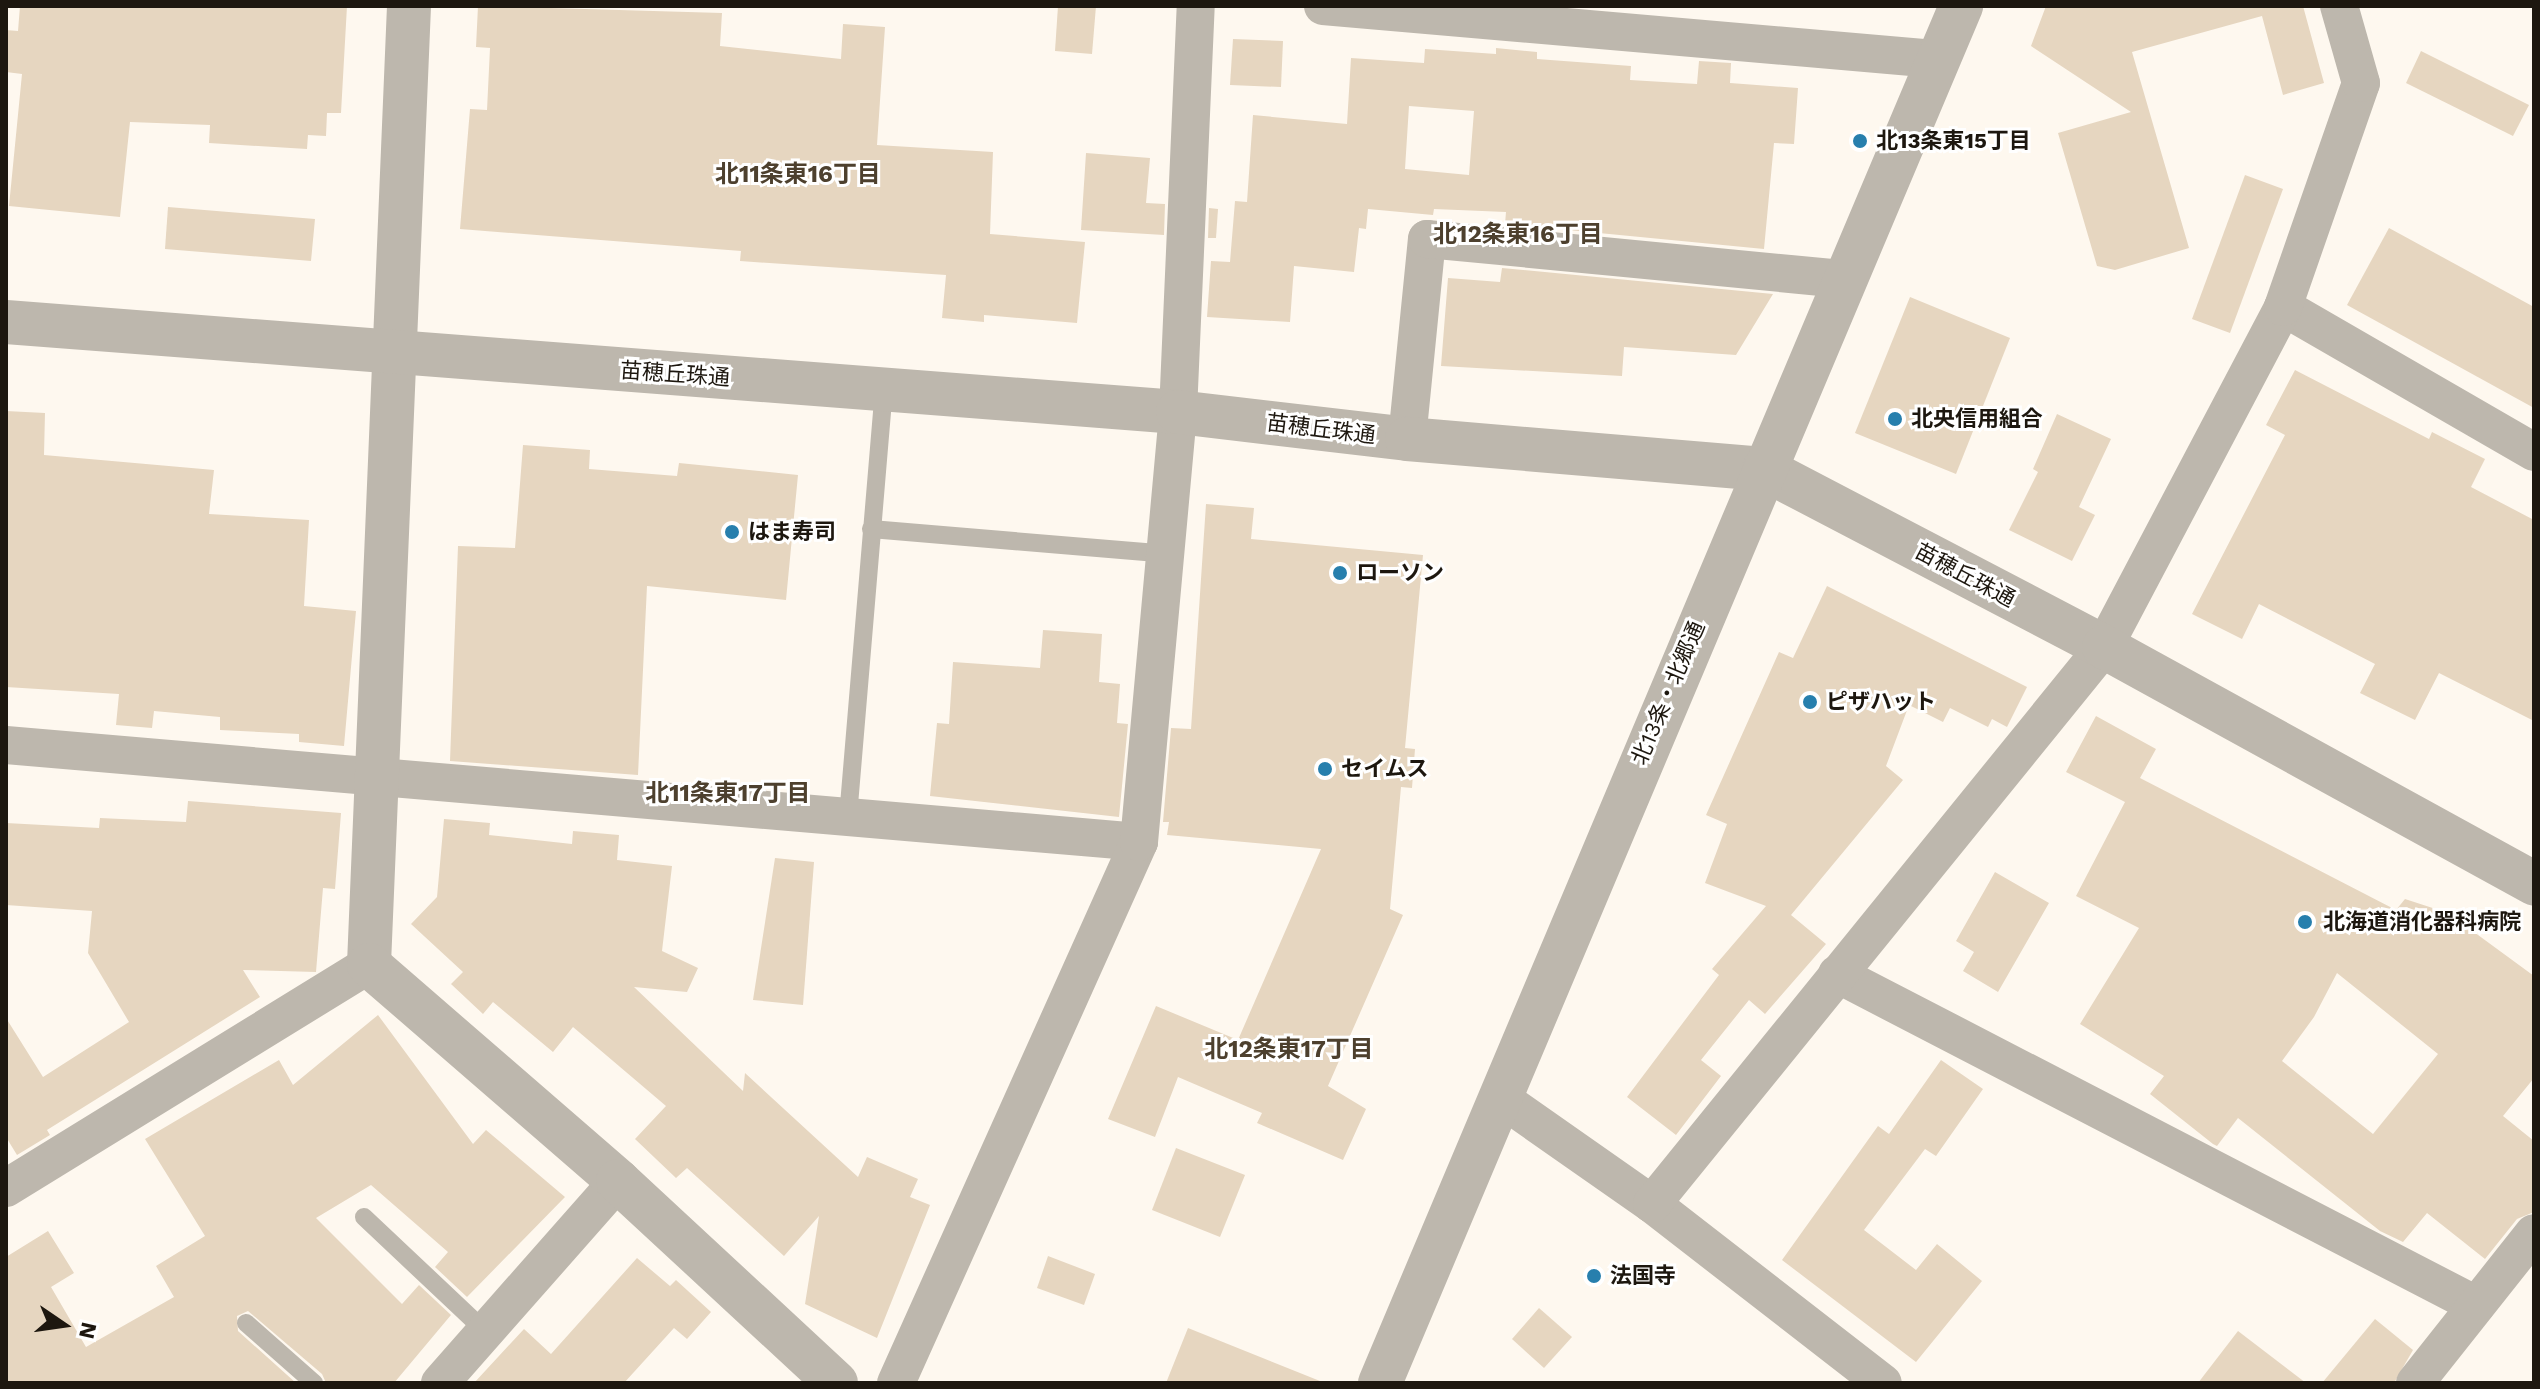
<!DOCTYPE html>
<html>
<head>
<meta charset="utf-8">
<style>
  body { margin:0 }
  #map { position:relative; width:2540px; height:1389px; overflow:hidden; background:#fef8ef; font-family:"Work Sans","Noto Sans JP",sans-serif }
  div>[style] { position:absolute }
  .building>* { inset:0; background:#e6d6c0 }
  .service>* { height:18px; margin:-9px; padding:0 9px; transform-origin:9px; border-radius:9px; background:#bdb7ad }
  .minor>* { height:38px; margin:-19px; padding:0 19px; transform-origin:19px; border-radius:19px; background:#bdb7ad }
  .tertiary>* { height:44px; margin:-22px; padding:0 22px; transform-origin:22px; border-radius:22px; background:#bdb7ad }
  .dots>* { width:22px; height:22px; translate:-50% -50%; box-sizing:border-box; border:4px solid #fff; border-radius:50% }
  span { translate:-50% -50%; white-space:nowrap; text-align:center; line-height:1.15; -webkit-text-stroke:6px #fff; paint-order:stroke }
  .poi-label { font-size:22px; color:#1d170f; font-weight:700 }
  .left { translate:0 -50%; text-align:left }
  .street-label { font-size:22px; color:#1d170f }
  .neighbourhood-label { font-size:24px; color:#4d402e; font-weight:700 }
  .frame { position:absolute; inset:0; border:8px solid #1d170f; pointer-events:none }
  .north { position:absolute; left:24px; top:1285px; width:80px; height:80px; -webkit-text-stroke:6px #fff; paint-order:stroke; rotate:103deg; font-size:22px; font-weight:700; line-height:32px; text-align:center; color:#1d170f }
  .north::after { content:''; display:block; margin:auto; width:28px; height:36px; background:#1d170f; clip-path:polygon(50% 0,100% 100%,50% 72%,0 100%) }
</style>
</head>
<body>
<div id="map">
  <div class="building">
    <i style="clip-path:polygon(20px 6px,347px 6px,341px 113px,327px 113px,326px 136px,308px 135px,307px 149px,209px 143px,210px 125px,130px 122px,120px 217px,9px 206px,22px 74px,6px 72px,6px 30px,18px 31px)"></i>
    <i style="clip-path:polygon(478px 6px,722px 13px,720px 46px,841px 59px,843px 24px,885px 27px,877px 145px,993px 152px,990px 234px,1085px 242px,1077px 323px,984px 315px,984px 322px,942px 318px,946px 275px,740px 261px,741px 251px,460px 229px,470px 109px,487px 110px,490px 48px,476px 47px)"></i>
    <i style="clip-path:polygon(1058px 6px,1096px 6px,1092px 54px,1055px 51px)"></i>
    <i style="clip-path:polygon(2046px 6px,2303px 6px,2324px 83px,2283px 95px,2262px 16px,2132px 52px,2189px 248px,2115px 270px,2097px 266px,2058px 133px,2131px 112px,2031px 46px)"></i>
    <i style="clip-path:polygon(1233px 39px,1283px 41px,1281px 87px,1230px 85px)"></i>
    <i style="clip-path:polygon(evenodd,1496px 48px,1537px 52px,1537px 59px,1631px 66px,1630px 80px,1697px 84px,1699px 61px,1731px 63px,1730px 83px,1798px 88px,1794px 144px,1774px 143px,1764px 249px,1505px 224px,1506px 212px,1434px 209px,1433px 215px,1368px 209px,1366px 229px,1359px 228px,1354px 272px,1294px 266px,1290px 322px,1207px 317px,1211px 261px,1230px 262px,1235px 201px,1247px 202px,1253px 115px,1347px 124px,1351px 58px,1424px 63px,1425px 49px,1496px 54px,1496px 48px,1409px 106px,1474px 111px,1469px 175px,1405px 169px,1409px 106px)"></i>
    <i style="clip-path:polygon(2421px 51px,2529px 105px,2513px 136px,2406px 83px)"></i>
    <i style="clip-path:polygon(1086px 153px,1150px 158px,1146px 203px,1165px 204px,1164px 235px,1081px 230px)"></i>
    <i style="clip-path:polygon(2245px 175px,2283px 189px,2230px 333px,2192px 319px)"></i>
    <i style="clip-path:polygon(168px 207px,315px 219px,311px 261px,165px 249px)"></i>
    <i style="clip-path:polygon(1209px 208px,1218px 209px,1216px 238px,1208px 238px)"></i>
    <i style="clip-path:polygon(2389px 228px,2534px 307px,2534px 408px,2347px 305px)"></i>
    <i style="clip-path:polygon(1502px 268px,1773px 294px,1736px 355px,1624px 347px,1622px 376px,1441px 366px,1448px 278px,1500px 282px)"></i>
    <i style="clip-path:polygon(1910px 297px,2010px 338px,1956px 474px,1855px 433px)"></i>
    <i style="clip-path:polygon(2295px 370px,2429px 439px,2432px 432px,2485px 459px,2471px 487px,2534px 520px,2534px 721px,2439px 673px,2415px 720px,2360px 693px,2375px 664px,2259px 604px,2242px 639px,2192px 614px,2285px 435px,2266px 425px)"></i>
    <i style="clip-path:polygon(6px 411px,45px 413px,44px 455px,214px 470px,209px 514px,309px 520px,304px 606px,356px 611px,344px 746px,299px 742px,299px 734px,220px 730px,220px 717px,154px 711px,152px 728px,116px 725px,119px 694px,6px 687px)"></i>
    <i style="clip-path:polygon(2057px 414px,2111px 439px,2079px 507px,2095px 515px,2072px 561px,2009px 530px,2038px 472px,2033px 469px)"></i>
    <i style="clip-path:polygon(523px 445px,590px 450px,589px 469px,677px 476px,679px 463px,798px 475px,786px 600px,647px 586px,638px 775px,450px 761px,458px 546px,515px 548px)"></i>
    <i style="clip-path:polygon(1206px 504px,1254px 508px,1251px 539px,1423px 555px,1405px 748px,1415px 749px,1412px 788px,1401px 787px,1390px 909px,1403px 915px,1328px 1086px,1366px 1109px,1343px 1160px,1257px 1123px,1262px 1113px,1178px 1077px,1155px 1137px,1108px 1119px,1156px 1006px,1238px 1040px,1321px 849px,1167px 835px,1169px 822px,1163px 822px,1171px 728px,1191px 729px)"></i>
    <i style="clip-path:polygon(1827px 586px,2027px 687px,2007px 727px,1992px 719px,1988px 727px,1950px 708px,1943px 722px,1909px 705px,1886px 766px,1903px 780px,1791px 915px,1826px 944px,1765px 1014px,1749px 1000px,1701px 1060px,1721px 1076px,1676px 1135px,1627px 1097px,1719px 975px,1712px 969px,1766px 906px,1705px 883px,1727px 824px,1706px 815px,1779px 652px,1793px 658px)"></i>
    <i style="clip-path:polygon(1043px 630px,1102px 634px,1099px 682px,1120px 684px,1117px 723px,1128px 724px,1119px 817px,930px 796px,937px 723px,949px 724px,953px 662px,1040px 668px)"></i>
    <i style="clip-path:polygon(evenodd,2096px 716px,2156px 749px,2140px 778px,2396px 910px,2405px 899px,2448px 913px,2534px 976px,2534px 1078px,2503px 1116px,2534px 1141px,2534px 1212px,2517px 1219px,2485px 1259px,2427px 1213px,2403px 1242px,2380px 1231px,2238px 1118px,2217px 1146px,2213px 1144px,2150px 1094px,2164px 1076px,2080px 1024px,2139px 928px,2076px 896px,2125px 802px,2066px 772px,2096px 716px,2337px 973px,2438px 1054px,2373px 1134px,2282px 1061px,2314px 1017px,2337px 973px)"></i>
    <i style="clip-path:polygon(188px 801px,341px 813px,335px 889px,323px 888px,316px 972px,243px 970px,260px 997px,47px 1130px,50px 1135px,17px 1155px,6px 1137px,6px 1018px,43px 1077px,129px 1022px,88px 953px,92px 911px,6px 905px,6px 823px,99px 828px,100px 818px,186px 822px)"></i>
    <i style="clip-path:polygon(444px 819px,490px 823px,489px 835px,572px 844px,573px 831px,619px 835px,617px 860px,672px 866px,662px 951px,698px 968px,687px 992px,634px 987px,743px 1091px,745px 1073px,858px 1177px,867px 1157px,918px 1179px,910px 1197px,930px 1205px,877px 1338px,805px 1304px,819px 1216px,784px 1256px,687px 1168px,676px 1178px,635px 1139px,666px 1106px,573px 1027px,553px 1052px,493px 1002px,483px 1014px,451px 984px,463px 972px,411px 924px,437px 897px)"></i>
    <i style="clip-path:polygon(775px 858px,814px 862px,803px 1005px,753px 1000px)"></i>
    <i style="clip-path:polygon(1995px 872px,2049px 903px,1998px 992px,1963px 971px,1974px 952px,1956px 941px)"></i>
    <i style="clip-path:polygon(378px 1015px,473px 1144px,486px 1130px,565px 1197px,467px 1297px,435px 1267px,448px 1252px,371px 1185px,316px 1218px,402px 1304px,419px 1285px,451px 1315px,394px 1383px,326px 1383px,322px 1374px,248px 1311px,237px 1316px,238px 1331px,296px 1383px,6px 1383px,6px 1257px,48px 1231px,74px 1273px,51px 1287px,86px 1347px,174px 1297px,156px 1266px,205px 1236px,145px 1139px,279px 1060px,293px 1085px)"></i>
    <i style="clip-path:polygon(1941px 1060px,1983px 1089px,1936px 1156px,1925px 1149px,1864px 1230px,1916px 1270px,1937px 1244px,1982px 1281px,1916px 1362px,1782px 1260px,1878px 1126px,1889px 1134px)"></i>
    <i style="clip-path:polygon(1176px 1148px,1245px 1175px,1220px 1237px,1152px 1210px)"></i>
    <i style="clip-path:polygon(1048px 1256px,1095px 1274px,1084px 1305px,1037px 1288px)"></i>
    <i style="clip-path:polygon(637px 1258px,670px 1286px,676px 1280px,711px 1312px,687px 1339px,674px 1328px,624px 1383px,474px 1383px,524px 1329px,551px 1354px)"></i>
    <i style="clip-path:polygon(1539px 1308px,1572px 1337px,1544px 1368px,1512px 1339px)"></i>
    <i style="clip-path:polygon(2375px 1319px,2413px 1350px,2394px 1383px,2322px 1383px)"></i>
    <i style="clip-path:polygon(1188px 1328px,1320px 1381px,1320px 1383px,1166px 1383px)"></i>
    <i style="clip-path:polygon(2238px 1331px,2306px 1383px,2198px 1383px)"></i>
  </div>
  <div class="service">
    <i style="left:871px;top:529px;width:296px;rotate:4.8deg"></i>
    <i style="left:848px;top:817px;width:430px;rotate:-85.2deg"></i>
    <i style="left:364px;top:1217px;width:168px;rotate:43.3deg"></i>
    <i style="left:246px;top:1323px;width:91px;rotate:41.4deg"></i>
  </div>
  <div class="minor">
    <i style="left:1323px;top:6px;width:614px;rotate:4.95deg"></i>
    <i style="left:2283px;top:307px;width:290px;rotate:30deg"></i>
    <i style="left:1407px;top:439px;width:201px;rotate:-84.3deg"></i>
    <i style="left:1427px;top:239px;width:417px;rotate:5.5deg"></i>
    <i style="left:6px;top:745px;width:1137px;rotate:4.89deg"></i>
    <i style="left:1837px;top:974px;width:720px;rotate:27.38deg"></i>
    <i style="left:1499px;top:1097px;width:187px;rotate:35deg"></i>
    <i style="left:1652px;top:1204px;width:292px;rotate:37.8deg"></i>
    <i style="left:6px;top:1188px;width:426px;rotate:-31.6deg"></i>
    <i style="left:1652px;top:1204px;width:717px;rotate:-50.94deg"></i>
    <i style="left:2104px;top:647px;width:384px;rotate:-62.2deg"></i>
    <i style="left:2283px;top:307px;width:237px;rotate:-70.8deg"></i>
    <i style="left:2361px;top:83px;width:80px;rotate:-105.9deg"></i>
    <i style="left:440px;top:1383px;width:269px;rotate:-48.6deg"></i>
    <i style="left:896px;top:1383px;width:593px;rotate:-65.81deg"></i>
    <i style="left:1139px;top:842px;width:432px;rotate:-84.8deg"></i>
    <i style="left:1178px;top:412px;width:406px;rotate:-87.5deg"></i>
    <i style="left:2415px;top:1383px;width:191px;rotate:-51.6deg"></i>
  </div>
  <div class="tertiary">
    <i style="left:409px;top:6px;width:960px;rotate:92.39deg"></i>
    <i style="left:369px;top:965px;width:330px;rotate:40.9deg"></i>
    <i style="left:618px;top:1181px;width:297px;rotate:42.8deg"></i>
    <i style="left:6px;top:322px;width:1175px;rotate:4.39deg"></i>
    <i style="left:1178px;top:412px;width:231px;rotate:6.7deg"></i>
    <i style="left:1407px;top:439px;width:358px;rotate:4.8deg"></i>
    <i style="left:1764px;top:469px;width:384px;rotate:27.6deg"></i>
    <i style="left:2104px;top:647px;width:491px;rotate:28.8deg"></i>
    <i style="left:1380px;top:1383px;width:1495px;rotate:-67.12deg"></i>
  </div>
  <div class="dots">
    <i style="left:1860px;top:141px;background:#277fad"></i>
    <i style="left:1895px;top:419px;background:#277fad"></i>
    <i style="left:732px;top:532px;background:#277fad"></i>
    <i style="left:1340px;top:573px;background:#277fad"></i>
    <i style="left:1810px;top:702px;background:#277fad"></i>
    <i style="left:1325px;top:769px;background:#277fad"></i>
    <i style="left:2305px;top:922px;background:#277fad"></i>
    <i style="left:1594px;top:1276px;background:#277fad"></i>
  </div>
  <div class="poi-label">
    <span class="left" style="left:1876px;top:141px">北13条東15丁目</span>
    <span class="left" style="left:1911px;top:419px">北央信用組合</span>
    <span class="left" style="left:748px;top:532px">はま寿司</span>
    <span class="left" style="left:1356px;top:573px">ローソン</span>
    <span class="left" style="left:1826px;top:702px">ピザハット</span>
    <span class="left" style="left:1341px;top:769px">セイムス</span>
    <span class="left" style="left:2323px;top:922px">北海道消化器科病院</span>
    <span class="left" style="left:1610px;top:1276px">法国寺</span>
  </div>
  <div class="street-label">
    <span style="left:675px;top:374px;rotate:4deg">苗穂丘珠通</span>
    <span style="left:1321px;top:429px;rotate:7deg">苗穂丘珠通</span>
    <span style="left:1965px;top:575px;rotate:28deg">苗穂丘珠通</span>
    <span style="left:1668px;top:693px;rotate:-67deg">北13条・北郷通</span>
  </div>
  <div class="neighbourhood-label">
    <span style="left:798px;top:175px">北11条東16丁目</span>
    <span style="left:1518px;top:235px">北12条東16丁目</span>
    <span style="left:728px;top:794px">北11条東17丁目</span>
    <span style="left:1289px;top:1050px">北12条東17丁目</span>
  </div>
  <div class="frame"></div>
  <div class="north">N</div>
</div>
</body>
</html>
